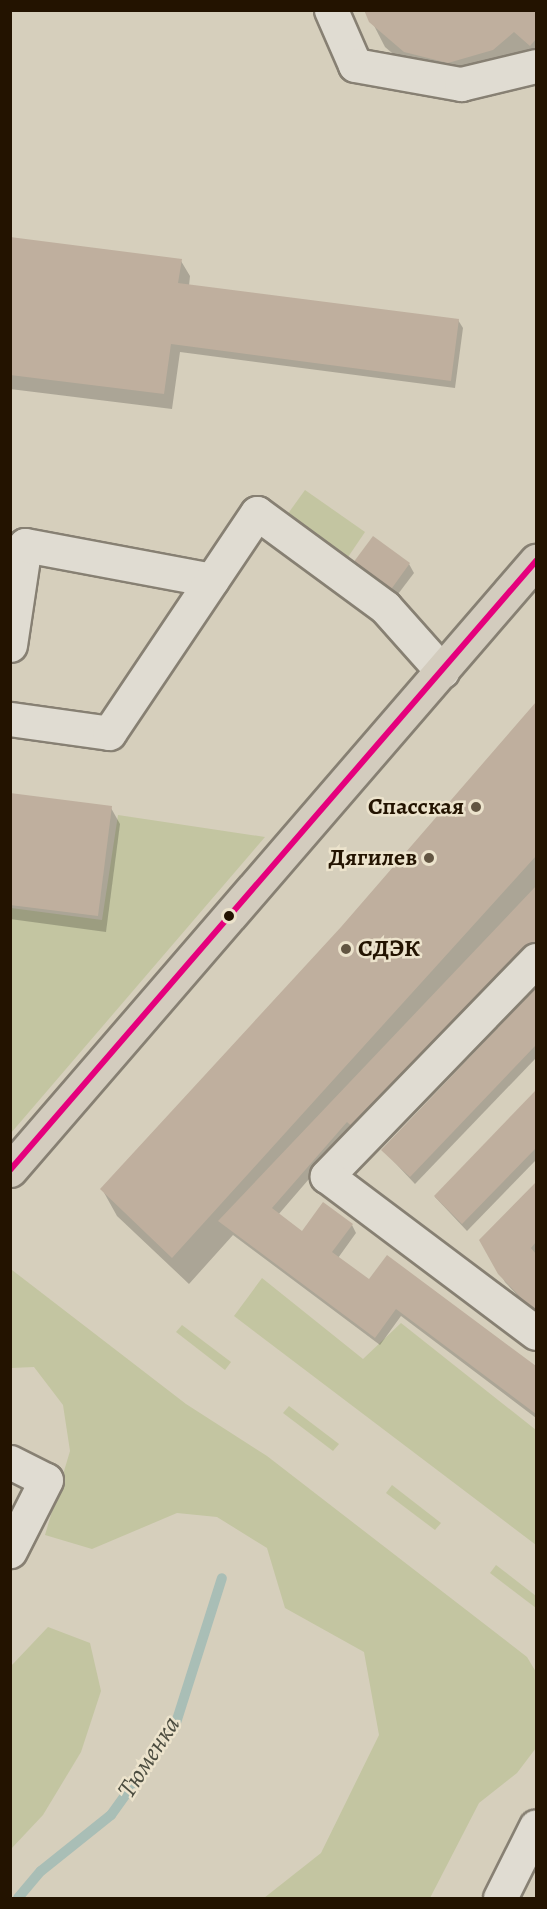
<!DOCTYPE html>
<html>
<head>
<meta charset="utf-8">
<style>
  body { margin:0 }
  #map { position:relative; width:547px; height:1909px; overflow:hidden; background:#d6cfbc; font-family:Alegreya,serif }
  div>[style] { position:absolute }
  .green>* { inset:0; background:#c3c5a1 }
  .shadow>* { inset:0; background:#0003 }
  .stream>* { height:10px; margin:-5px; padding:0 5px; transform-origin:5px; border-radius:5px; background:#a9beb6 }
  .building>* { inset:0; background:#bfaf9e }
  .roads { filter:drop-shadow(2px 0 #878073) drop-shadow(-2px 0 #878073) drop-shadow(0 2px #878073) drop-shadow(0 -2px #878073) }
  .minor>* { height:33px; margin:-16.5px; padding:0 16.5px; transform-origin:16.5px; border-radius:16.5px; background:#e0dcd2 }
  .major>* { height:33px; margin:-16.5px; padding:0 16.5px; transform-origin:16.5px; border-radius:16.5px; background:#d3ccbe }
  .bus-1>* { height:6px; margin:-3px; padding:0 3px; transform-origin:3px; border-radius:3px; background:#e5007d }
  .dots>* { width:16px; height:16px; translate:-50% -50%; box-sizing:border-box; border:3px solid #ece3cc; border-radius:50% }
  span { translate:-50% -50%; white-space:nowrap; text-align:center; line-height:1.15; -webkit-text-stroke:5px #ece3cc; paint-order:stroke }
  .poi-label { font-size:24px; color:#231300; font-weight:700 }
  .right { translate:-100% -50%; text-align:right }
  .left { translate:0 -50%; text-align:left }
  .water-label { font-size:26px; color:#4b4c3f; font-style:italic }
  .frame { position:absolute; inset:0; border:12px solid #231300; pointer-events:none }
</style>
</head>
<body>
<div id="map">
  <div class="green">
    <i style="clip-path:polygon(305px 490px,365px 532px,344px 563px,287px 515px)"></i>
    <i style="clip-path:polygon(118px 815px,265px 837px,11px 1133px,11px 908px,102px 920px)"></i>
    <i style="clip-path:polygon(12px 1270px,186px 1404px,267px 1456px,527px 1657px,536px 1672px,536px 1748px,517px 1773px,479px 1803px,430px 1898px,264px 1898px,321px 1853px,379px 1735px,364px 1652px,285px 1608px,267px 1548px,217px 1517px,177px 1513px,92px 1549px,45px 1535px,70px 1451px,63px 1405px,34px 1367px,11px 1368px)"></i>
    <i style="clip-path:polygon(262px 1278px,363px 1359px,401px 1323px,536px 1430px,536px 1545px,234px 1316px)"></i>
    <i style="clip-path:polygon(182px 1325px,231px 1362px,225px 1370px,176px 1332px)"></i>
    <i style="clip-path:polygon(289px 1406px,339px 1444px,333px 1451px,283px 1413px)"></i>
    <i style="clip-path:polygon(392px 1485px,441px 1523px,435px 1530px,386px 1493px)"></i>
    <i style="clip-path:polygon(496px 1565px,536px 1596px,536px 1608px,490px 1573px)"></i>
    <i style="clip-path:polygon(48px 1627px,90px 1643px,101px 1691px,81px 1752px,43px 1815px,11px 1849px,11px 1666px)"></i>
  </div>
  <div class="shadow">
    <i style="clip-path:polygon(366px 10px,536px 10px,536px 62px,419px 76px,385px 47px)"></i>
    <i style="clip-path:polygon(10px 239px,181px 261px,190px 276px,189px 286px,458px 320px,463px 328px,455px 388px,180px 352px,172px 409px,10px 389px)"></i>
    <i style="clip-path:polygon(409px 564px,414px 573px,392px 602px,352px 568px)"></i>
    <i style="clip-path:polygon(536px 704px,536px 957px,352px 1129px,278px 1215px,303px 1233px,352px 1225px,356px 1233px,338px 1258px,369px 1281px,387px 1257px,536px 1368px,536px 1418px,401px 1316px,380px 1345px,233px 1235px,189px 1284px,117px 1216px,102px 1189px,342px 928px)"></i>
    <i style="clip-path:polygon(10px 795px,111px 808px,120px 824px,106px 932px,10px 919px)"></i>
    <i style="clip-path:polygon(536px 990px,536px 1058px,415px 1184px,383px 1150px)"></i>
    <i style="clip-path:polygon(536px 1092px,536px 1160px,467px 1231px,435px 1197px)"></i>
    <i style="clip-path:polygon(536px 1184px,536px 1315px,505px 1282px,481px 1240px)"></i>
    <i style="clip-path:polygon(10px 1502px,20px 1518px,10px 1535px)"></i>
  </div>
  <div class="stream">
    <i style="left:18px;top:1898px;width:35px;rotate:-50deg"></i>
    <i style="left:41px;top:1871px;width:90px;rotate:-38.7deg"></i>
    <i style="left:111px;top:1815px;width:110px;rotate:-54.3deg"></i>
    <i style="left:175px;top:1726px;width:155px;rotate:-72.4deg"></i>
  </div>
  <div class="building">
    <i style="clip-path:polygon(364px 10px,536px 10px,536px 39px,530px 46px,514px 32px,493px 50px,448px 63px,404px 52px,369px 22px)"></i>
    <i style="clip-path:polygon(10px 237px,182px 259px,178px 283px,459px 319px,451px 381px,171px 344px,164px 394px,10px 375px)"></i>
    <i style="clip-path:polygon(373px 536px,410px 563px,387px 595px,350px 567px)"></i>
    <i style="clip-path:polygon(536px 702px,536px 856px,172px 1258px,100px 1189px,341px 927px)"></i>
    <i style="clip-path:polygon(10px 793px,112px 806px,98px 916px,10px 905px)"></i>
    <i style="clip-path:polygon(536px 886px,536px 944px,358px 1132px,347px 1122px,272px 1208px,302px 1231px,323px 1202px,353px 1224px,332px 1252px,369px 1279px,387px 1255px,536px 1366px,536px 1414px,396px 1309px,375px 1338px,218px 1221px)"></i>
    <i style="clip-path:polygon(536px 988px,536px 1045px,410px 1177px,381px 1150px)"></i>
    <i style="clip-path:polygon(536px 1090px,536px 1148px,462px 1224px,434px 1196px)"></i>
    <i style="clip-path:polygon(536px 1182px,536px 1242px,531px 1248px,536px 1254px,536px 1313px,498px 1274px,479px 1240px)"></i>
  </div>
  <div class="roads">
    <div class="minor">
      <i style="left:331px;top:10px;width:60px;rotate:66.4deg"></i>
      <i style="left:355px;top:65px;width:108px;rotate:10.2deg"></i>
      <i style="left:461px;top:84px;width:77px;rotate:-13.5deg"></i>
      <i style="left:10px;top:645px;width:101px;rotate:-81.5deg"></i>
      <i style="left:25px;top:545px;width:190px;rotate:10.6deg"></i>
      <i style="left:10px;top:719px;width:100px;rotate:8deg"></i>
      <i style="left:109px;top:733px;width:265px;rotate:-56.1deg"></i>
      <i style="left:257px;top:513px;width:159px;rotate:36.3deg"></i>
      <i style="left:385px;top:607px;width:86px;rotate:48.3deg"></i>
      <i style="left:536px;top:960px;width:301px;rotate:134.1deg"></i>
      <i style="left:327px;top:1176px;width:261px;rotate:36.9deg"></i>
      <i style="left:10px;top:1462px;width:40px;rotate:26.6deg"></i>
      <i style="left:46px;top:1480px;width:80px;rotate:116.9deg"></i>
      <i style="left:500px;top:1898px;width:80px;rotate:-63.4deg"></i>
    </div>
    <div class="major">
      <i style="left:10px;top:1170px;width:805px;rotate:-49.18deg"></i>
    </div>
  </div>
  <div class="bus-1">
    <i style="left:10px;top:1170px;width:805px;rotate:-49.18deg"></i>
  </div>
  <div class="dots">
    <i style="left:476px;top:807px;background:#625542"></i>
    <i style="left:429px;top:858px;background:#625542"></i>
    <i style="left:229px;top:916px;background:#231300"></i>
    <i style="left:346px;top:949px;background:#625542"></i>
  </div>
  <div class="poi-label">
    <span class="right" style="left:464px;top:807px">Спасская</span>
    <span class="right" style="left:417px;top:858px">Дягилев</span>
    <span class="left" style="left:358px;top:949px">СДЭК</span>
  </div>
  <div class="water-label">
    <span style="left:149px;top:1757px;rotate:-57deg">Тюменка</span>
  </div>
  <div class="frame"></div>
</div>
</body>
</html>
